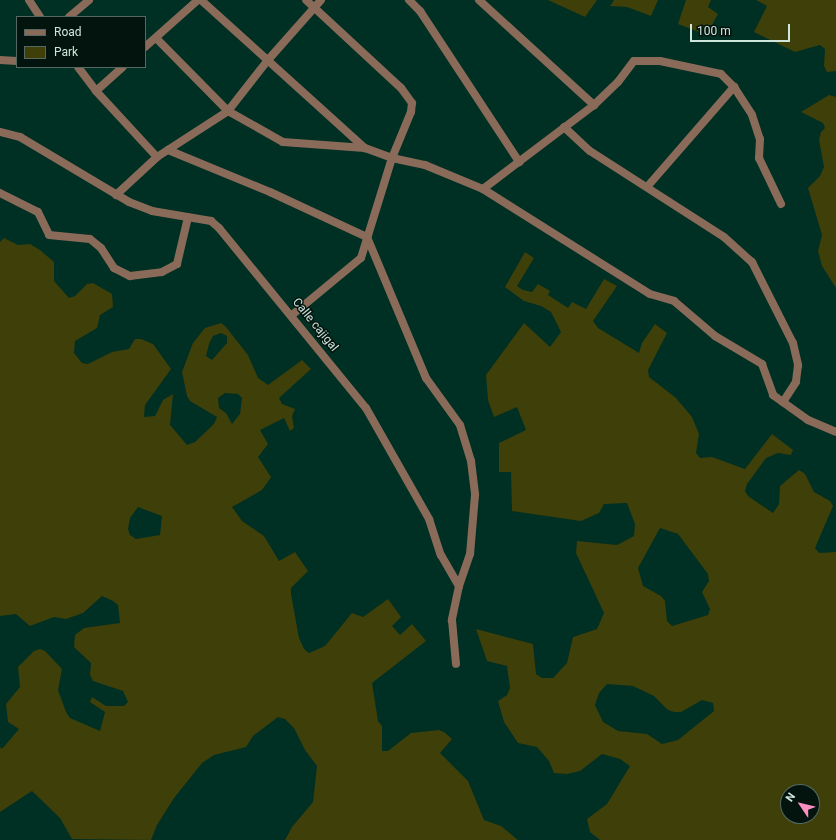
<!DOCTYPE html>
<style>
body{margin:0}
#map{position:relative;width:836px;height:840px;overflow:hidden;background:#002f23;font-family:Roboto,sans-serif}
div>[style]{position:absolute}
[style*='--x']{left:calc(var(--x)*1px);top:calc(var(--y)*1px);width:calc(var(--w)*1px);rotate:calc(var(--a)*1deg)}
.green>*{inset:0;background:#3e3f09}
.minor>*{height:8px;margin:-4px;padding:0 4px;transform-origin:4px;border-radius:4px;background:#8a6b59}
span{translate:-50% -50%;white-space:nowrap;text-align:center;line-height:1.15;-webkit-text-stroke:3px #03140e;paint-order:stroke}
.street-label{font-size:12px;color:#cfe6dd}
.legend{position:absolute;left:16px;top:16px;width:130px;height:52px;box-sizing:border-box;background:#03140e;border:1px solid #556861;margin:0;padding:5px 7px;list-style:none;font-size:12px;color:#cfe6dd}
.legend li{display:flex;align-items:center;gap:8px;height:20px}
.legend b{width:20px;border:1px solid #556861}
.north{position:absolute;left:780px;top:784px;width:40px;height:40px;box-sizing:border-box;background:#03140e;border:1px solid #556861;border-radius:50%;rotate:305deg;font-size:11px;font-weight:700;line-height:16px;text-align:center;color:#cfe6dd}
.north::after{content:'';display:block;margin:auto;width:14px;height:18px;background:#fc8fc2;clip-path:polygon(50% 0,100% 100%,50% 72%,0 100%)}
.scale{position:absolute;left:690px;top:24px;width:100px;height:18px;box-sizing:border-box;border:2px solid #cfe6dd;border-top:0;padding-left:5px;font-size:12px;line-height:14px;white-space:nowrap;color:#cfe6dd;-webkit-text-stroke:3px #03140e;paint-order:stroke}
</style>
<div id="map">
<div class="green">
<i style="clip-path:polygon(548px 0,597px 0,585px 17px)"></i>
<i style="clip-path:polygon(614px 0,658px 0,651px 16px,627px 7px,610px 6px)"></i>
<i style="clip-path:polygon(686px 0,711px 0,708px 7px,718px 14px,712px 25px,703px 25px,699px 32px,678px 24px)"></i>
<i style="clip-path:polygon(756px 0,836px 0,836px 71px,827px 72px,824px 66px,825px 49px,820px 45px,795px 52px,754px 32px,767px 6px)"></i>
<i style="clip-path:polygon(829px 95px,836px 97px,836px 288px,822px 266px,818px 251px,822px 235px,808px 188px,820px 176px,824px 167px,819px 140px,821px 132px,825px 128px,823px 123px,801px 112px)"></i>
<i style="clip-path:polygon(evenodd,4px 238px,18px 245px,30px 244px,40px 250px,54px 262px,54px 281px,69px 298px,75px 296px,87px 284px,93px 283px,112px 294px,113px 307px,100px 315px,97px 328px,75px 341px,74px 353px,82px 363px,88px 364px,112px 352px,129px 349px,135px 339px,141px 339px,153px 344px,171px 369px,145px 405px,144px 417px,155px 416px,163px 400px,173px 394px,170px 425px,187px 445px,195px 442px,214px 424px,217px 417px,190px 401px,187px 396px,182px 372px,193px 343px,205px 328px,221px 323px,226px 327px,248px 355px,258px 378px,268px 385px,302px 360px,311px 369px,279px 398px,282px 404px,295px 409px,292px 416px,294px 428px,290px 431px,284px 418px,260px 430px,268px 444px,258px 457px,271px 477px,262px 490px,232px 507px,242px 521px,264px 536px,279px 561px,295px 552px,308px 571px,291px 588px,291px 594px,299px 638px,304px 649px,309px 653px,325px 646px,352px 613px,363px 617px,388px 599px,401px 617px,392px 626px,400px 635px,412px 624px,426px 641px,372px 683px,378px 721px,382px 726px,382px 751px,388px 751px,411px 733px,439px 730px,444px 732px,452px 739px,440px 753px,468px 781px,484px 820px,501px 826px,518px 840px,285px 840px,292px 827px,313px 802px,317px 766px,305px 750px,294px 728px,285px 719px,278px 717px,253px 736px,246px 747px,214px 755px,202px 763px,174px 798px,157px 825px,151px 840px,72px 839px,60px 818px,32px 791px,0 812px,0 747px,2px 749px,19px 729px,8px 722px,6px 704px,20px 687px,18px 667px,34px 651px,40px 649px,45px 651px,62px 669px,58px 690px,66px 712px,70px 718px,100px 731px,105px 712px,90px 702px,92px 697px,106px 706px,124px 706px,128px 702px,123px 691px,93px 681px,90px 675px,91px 663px,74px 647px,75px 635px,84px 628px,120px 623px,118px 605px,113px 601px,102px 596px,83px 613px,66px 619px,54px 617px,30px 626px,16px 614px,0 616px,0 242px,4px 238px,221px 333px,227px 336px,227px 343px,212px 360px,206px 356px,209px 344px,213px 336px,221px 333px,4px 238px,225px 393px,238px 394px,242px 398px,240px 414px,232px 424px,226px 413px,219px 408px,218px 398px,225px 393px,4px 238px,138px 507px,162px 516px,160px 535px,136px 539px,130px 535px,128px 529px,130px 518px,138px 507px)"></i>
<i style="clip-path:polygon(evenodd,525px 252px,534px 258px,517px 286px,523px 290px,532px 292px,538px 284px,550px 291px,548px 295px,568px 308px,572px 302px,586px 309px,604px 279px,617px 286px,593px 321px,598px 328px,639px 353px,642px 343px,655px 324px,667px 333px,648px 370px,649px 377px,676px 398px,692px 417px,699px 434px,696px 453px,700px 458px,712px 457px,745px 469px,772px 434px,793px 450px,791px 455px,778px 453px,766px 458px,747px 484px,745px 491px,748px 496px,773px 513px,779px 504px,780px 486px,799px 470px,805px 474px,814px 492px,830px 501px,833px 506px,815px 548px,819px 553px,836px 552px,836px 840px,600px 840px,590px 832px,587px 819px,607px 804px,630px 766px,620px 759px,602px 754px,580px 771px,567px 774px,554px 773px,549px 761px,537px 747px,518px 743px,504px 722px,498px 701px,507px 695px,510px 688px,507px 666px,487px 661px,476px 629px,533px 644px,536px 674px,542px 678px,553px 678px,567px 663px,573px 637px,597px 629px,604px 613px,576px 553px,577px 541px,617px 545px,634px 536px,635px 524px,627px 503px,604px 504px,599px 513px,581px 521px,512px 511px,511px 472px,499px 472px,499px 443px,526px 430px,517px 407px,494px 417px,488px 400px,486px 375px,524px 323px,550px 347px,561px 332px,551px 312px,541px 306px,524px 301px,505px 287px,525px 252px,660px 528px,678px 534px,708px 574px,709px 581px,702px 592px,710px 609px,708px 615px,672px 626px,667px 621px,665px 601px,661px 596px,643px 586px,638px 568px,660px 528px,525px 252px,607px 684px,633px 686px,654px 696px,668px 710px,674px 712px,681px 712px,702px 700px,713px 703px,714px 711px,678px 740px,662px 744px,647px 734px,618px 731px,603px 722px,595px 705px,599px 693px,607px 684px,525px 252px,788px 792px,812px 792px,812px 816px,788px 816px,788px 792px)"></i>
</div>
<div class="minor">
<i style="--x:29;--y:0;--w:20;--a:57"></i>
<i style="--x:201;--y:0;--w:221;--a:42.1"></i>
<i style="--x:365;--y:148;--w:29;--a:20"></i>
<i style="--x:392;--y:158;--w:34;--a:12"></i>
<i style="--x:425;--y:165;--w:63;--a:22.5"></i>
<i style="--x:483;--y:189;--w:197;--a:32.2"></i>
<i style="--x:650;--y:294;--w:25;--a:16"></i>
<i style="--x:674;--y:301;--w:54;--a:40.5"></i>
<i style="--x:715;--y:336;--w:55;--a:30.8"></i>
<i style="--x:762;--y:364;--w:33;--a:70"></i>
<i style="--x:773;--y:395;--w:43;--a:35.5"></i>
<i style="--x:808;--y:420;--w:30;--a:23"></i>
<i style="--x:409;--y:0;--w:16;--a:45"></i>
<i style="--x:420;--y:11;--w:181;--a:56.7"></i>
<i style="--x:479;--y:0;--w:156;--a:42.4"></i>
<i style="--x:69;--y:17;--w:26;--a:-40"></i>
<i style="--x:156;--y:38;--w:103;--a:45.4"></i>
<i style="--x:228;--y:111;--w:63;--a:29.4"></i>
<i style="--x:283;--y:142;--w:82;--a:4.2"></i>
<i style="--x:145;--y:47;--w:71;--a:-41.6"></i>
<i style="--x:0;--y:60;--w:17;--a:3"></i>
<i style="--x:78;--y:67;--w:30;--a:53"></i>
<i style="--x:96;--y:91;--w:90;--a:47.3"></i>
<i style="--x:96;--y:91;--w:36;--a:-42"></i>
<i style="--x:564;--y:127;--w:35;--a:43"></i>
<i style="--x:590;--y:151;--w:159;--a:32.7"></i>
<i style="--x:724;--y:237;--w:38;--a:42"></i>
<i style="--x:752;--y:262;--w:91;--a:63.2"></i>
<i style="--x:793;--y:343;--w:23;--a:77"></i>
<i style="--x:798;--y:365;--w:17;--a:97"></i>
<i style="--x:796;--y:382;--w:24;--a:123"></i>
<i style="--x:0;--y:132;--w:21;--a:14"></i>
<i style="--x:20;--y:137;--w:127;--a:30.8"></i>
<i style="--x:129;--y:202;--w:25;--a:21"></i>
<i style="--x:152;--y:211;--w:60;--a:9.6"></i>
<i style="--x:211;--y:221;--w:11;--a:41"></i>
<i style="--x:219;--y:228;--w:232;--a:50.8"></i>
<i style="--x:366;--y:408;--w:128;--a:60.4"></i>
<i style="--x:429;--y:519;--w:38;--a:72"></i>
<i style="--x:441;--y:555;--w:36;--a:60"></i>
<i style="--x:459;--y:586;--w:35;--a:102"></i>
<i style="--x:452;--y:620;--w:44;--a:84.8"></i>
<i style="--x:168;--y:150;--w:110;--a:22.4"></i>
<i style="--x:270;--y:192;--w:107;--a:24.9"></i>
<i style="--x:367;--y:237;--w:153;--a:67.3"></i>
<i style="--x:426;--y:378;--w:58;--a:54.1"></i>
<i style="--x:460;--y:425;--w:38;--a:73"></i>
<i style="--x:471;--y:461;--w:34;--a:83"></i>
<i style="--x:475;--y:495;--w:59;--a:94.8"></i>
<i style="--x:470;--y:554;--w:34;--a:109"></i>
<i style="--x:647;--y:187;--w:133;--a:-49"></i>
<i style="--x:483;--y:189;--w:139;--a:-37.1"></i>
<i style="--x:594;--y:105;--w:33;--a:-44"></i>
<i style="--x:618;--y:82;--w:26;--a:-53"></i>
<i style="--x:634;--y:61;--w:26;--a:0"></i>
<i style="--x:660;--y:61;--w:62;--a:12"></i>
<i style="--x:721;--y:74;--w:18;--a:45"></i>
<i style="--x:734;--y:87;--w:33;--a:57"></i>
<i style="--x:752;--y:115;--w:25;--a:72"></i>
<i style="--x:760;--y:139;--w:19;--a:93"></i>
<i style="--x:759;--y:158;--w:51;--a:64.4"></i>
<i style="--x:0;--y:193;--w:42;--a:26.6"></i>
<i style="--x:38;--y:212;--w:25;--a:64"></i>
<i style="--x:49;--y:235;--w:41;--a:5.6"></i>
<i style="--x:90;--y:239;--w:14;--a:39"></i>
<i style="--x:101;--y:248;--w:24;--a:57"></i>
<i style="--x:114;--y:268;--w:18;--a:27"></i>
<i style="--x:130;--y:276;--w:32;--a:-7"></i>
<i style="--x:162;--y:272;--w:17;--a:-28"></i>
<i style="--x:177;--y:264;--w:48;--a:-76.8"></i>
<i style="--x:116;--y:195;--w:56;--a:-42.8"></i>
<i style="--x:157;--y:157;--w:85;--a:-32.9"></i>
<i style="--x:228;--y:111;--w:65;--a:-51.9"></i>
<i style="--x:268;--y:60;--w:80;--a:-48.5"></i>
<i style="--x:292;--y:315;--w:89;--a:-39.6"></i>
<i style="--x:361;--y:258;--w:105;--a:-72.8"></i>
<i style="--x:392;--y:158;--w:50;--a:-67.6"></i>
<i style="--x:411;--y:112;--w:9;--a:-84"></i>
<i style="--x:412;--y:103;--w:19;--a:-126"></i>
<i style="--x:401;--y:88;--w:129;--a:-137.2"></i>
</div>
<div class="street-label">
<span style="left:315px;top:325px;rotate:51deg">Calle cajigal</span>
</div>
<ul class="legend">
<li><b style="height:5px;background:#8a6b59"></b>Road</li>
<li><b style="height:11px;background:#3e3f09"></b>Park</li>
</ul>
<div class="north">N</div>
<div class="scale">100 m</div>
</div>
